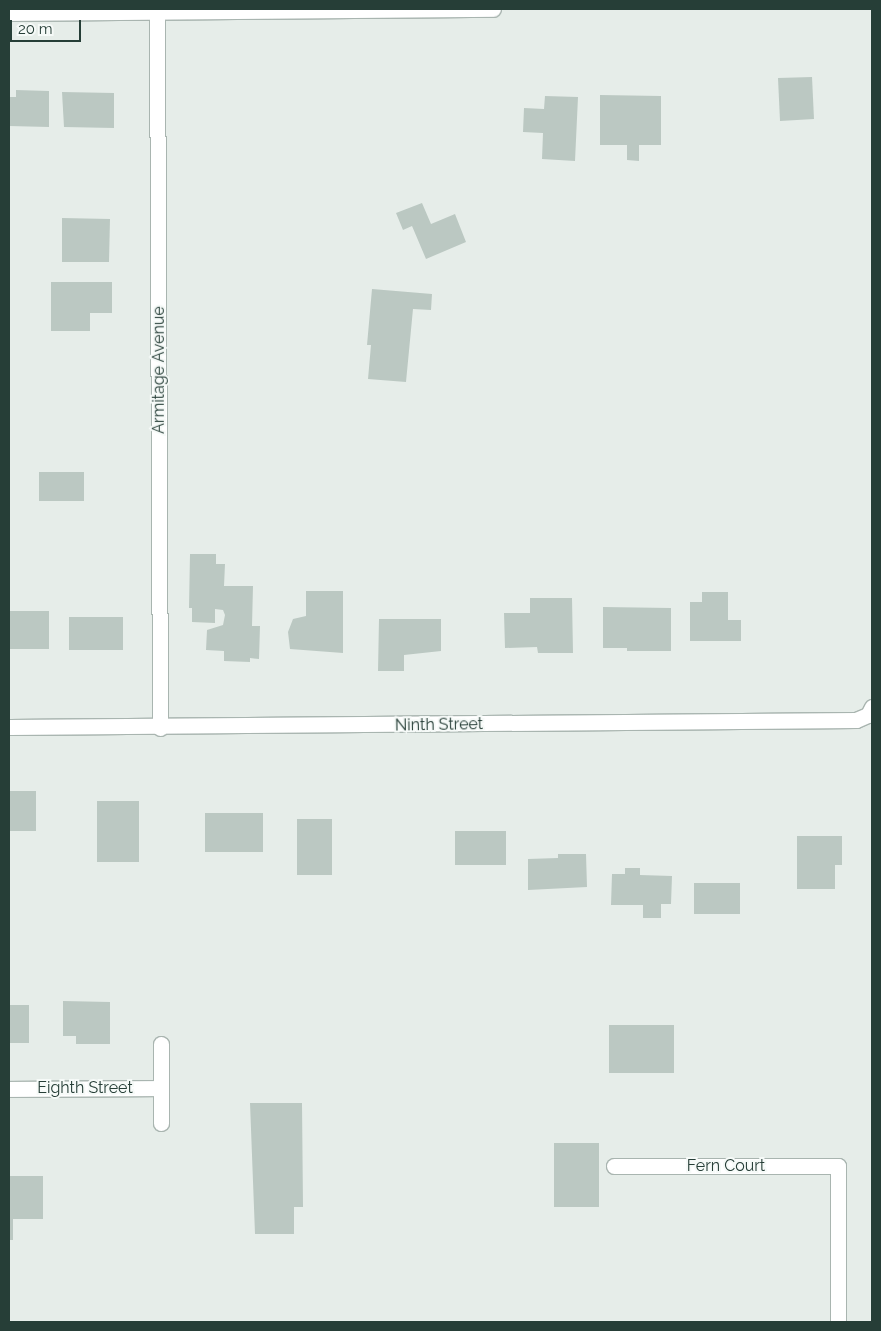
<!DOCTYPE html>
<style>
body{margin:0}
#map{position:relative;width:881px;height:1331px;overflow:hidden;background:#e6ede9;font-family:Raleway,sans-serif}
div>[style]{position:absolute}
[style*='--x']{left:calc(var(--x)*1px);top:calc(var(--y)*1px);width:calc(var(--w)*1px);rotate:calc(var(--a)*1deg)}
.building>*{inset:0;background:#bbc8c2}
.roads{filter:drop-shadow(1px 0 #a9b5b0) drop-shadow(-1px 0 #a9b5b0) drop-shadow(0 1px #a9b5b0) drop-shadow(0 -1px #a9b5b0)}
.street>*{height:15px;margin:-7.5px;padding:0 7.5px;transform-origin:7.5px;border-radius:7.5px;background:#fff}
span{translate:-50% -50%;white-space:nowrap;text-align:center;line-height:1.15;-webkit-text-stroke:4px #f6faf8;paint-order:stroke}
.street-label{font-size:16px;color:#263e37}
.frame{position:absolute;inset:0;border:10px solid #263e37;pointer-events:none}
.scale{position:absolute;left:10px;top:20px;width:71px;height:22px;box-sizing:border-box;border:2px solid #263e37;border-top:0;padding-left:6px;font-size:15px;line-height:18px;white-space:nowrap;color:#263e37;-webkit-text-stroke:4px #f6faf8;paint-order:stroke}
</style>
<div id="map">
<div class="building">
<i style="clip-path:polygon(812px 77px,814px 119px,780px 121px,778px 78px)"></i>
<i style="clip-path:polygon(16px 90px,49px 91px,49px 127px,9px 126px,9px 97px,16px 97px)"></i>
<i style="clip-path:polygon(62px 92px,114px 93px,114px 128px,64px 127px)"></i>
<i style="clip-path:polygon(600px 95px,661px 96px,661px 145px,639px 145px,639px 161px,627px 160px,627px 145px,600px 145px)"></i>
<i style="clip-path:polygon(545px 96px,578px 97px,575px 161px,542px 159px,543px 133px,523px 132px,524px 108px,544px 109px)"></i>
<i style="clip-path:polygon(422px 203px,431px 224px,455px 214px,466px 242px,426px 259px,412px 226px,403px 230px,396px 213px)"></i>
<i style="clip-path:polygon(62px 218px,110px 219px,109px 262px,62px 262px)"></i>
<i style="clip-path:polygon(51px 282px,112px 282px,112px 313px,90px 313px,90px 331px,51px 331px)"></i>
<i style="clip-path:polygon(372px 289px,432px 294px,431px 310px,413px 309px,406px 382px,368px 379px,371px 345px,367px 345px)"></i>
<i style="clip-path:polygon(39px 472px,84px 472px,84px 501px,39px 501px)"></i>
<i style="clip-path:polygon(190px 554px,216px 554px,216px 564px,225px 564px,224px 586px,253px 586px,252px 626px,260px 626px,259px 659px,250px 658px,250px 662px,224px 661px,224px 651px,206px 650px,207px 630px,223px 625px,225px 615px,223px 610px,215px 609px,215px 623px,192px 622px,192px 608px,189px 608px)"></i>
<i style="clip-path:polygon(306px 591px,343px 591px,343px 653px,290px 649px,288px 632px,293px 619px,306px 616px)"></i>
<i style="clip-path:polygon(702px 592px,728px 592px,728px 620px,741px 620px,741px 641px,690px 641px,690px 602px,702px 602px)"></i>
<i style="clip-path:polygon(530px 598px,572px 598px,573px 653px,538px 653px,537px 647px,505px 648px,504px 613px,530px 613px)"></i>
<i style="clip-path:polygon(603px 607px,671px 608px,671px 651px,627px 651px,627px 648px,603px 648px)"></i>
<i style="clip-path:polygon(9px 611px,49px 611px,49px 649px,9px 649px)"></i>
<i style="clip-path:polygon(69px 617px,123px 617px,123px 650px,69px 650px)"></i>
<i style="clip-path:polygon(379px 619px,441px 619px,441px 651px,404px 655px,404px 671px,378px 671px)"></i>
<i style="clip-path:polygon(9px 791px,36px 791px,36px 831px,9px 831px)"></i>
<i style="clip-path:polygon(97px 801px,139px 801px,139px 862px,97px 862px)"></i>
<i style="clip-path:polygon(205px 813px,263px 813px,263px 852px,205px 852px)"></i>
<i style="clip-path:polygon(297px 819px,332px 819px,332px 875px,297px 875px)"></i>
<i style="clip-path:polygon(455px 831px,506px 831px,506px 865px,455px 865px)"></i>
<i style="clip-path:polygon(797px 836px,842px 836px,842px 865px,835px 865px,835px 889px,797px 889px)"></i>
<i style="clip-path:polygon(558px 854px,586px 854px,587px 887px,528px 890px,528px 859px,558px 858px)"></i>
<i style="clip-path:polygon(625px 868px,640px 868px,640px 875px,672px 876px,671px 904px,661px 904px,661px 918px,643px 918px,643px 905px,611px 905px,612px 874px,625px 874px)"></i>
<i style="clip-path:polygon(694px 883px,740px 883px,740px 914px,694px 914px)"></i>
<i style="clip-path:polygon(63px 1001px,110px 1002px,110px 1044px,76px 1044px,76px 1036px,63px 1036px)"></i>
<i style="clip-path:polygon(9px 1005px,29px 1005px,29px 1043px,9px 1043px)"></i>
<i style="clip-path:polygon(609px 1025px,674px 1025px,674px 1073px,609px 1073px)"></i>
<i style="clip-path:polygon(250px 1103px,302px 1103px,303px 1207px,294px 1207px,294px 1234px,255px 1234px)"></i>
<i style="clip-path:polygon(554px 1143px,599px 1143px,599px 1207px,554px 1207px)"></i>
<i style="clip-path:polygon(9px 1176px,43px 1176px,43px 1219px,13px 1219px,13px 1240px,9px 1240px)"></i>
</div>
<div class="roads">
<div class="street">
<i style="--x:9;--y:13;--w:484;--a:-0.5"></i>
<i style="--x:157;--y:13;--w:715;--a:89.76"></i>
<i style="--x:9;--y:727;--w:847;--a:-0.47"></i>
<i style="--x:856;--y:720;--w:13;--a:-23"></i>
<i style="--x:868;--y:715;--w:9;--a:-63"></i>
<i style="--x:9;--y:1089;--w:152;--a:-0.4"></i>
<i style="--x:161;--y:1123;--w:79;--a:-90"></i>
<i style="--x:614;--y:1166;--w:224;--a:0"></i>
<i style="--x:838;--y:1166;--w:156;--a:90"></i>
</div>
</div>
<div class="street-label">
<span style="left:159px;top:370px;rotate:-90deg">Armitage Avenue</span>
<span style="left:439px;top:725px;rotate:-1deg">Ninth Street</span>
<span style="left:85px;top:1088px">Eighth Street</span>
<span style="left:726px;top:1166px">Fern Court</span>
</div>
<div class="frame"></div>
<div class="scale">20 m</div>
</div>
